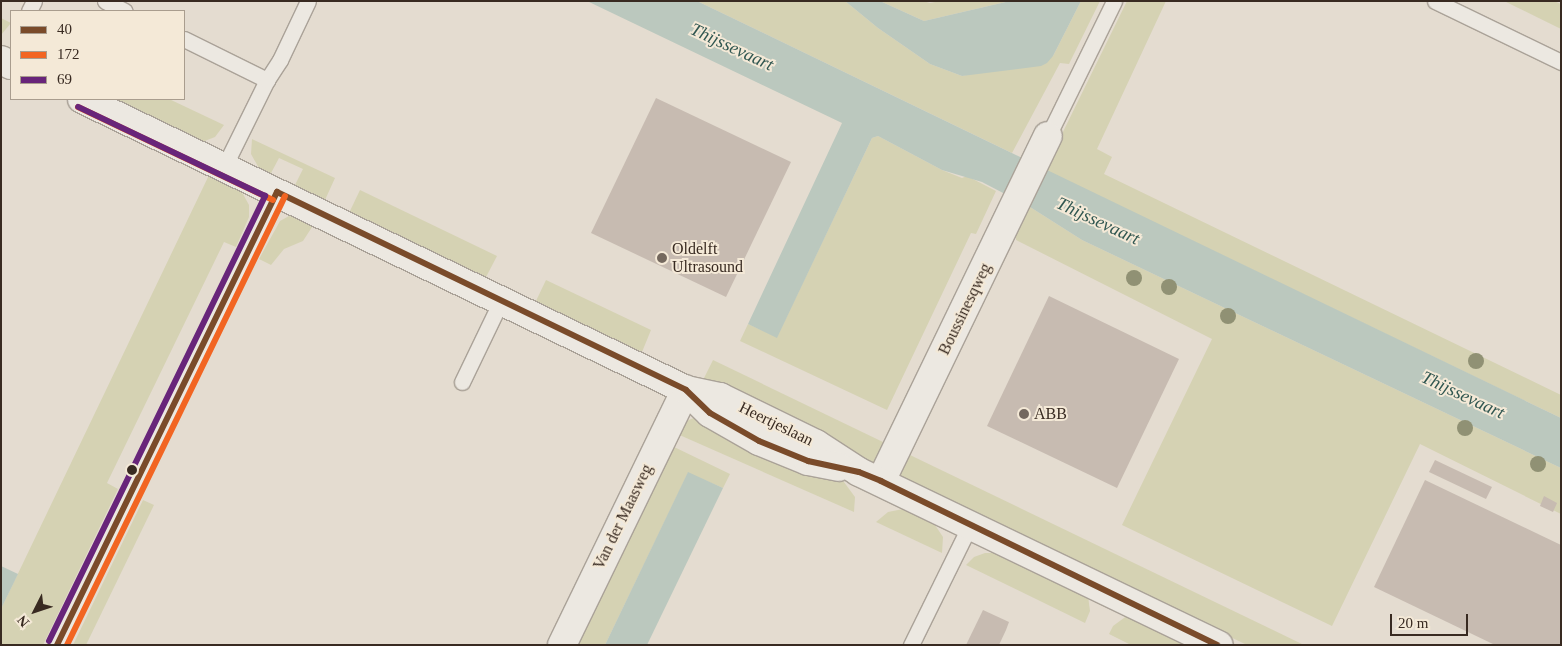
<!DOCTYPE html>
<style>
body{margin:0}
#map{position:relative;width:1562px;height:646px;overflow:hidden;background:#e4dcd0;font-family:"Times New Roman",serif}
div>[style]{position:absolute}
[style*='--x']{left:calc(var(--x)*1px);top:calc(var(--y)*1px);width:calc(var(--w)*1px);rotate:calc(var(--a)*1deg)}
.green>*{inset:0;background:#d5d2b3}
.water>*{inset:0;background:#bbc8be}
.building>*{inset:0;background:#c7bbb1}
.roads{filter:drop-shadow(1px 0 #aaa298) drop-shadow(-1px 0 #aaa298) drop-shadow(0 1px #aaa298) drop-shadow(0 -1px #aaa298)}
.lane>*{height:15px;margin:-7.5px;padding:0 7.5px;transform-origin:7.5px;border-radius:7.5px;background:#ece8e1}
.street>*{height:28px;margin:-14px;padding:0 14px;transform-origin:14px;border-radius:14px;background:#ece8e1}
.secondary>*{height:28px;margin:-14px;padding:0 14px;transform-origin:14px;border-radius:14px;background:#ece8e1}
.bus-1>*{height:6px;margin:-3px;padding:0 3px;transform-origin:3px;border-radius:3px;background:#7a4b2a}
.bus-2>*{height:6px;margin:-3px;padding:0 3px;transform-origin:3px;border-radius:3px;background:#f26522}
.bus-3>*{height:6px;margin:-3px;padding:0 3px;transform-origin:3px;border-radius:3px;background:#68257a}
.trees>*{width:16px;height:16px;margin:-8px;border-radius:50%;background:#909174}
.dots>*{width:14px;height:14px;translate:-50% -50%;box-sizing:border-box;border:2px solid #f4e9d7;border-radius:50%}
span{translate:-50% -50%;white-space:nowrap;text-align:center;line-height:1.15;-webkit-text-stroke:4px #f4e9d7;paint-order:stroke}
.poi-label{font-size:16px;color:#382a21}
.left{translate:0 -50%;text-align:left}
.street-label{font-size:16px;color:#382a21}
.water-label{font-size:18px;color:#315751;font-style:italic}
.frame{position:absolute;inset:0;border:2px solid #382a21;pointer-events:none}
.legend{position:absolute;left:10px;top:10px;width:175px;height:90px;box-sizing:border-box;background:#f4e9d7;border:1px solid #a99d8e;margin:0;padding:6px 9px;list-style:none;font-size:15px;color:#382a21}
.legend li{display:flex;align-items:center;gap:10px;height:25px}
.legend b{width:25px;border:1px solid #a99d8e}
.north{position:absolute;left:10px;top:586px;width:50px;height:50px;-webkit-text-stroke:4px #f4e9d7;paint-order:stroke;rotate:229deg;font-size:14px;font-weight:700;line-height:20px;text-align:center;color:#382a21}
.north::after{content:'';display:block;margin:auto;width:18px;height:22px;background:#382a21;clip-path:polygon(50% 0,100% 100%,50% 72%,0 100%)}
.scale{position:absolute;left:1390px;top:614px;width:78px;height:22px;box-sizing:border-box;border:2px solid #382a21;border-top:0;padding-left:6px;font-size:15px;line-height:18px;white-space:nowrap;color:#382a21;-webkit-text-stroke:4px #f4e9d7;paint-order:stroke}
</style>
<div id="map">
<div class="green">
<i style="clip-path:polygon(697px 1px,845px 1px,878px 28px,930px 64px,962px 76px,1053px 56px,1081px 1px,1100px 1px,1069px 64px,1060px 63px,1012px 153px)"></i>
<i style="clip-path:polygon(880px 1px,923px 1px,930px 3px,940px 1px,1010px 1px,924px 21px)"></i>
<i style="clip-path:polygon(1127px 1px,1166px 1px,1097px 149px,1112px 157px,1104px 174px,1561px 395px,1561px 418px,1047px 171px,1060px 138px)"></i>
<i style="clip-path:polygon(1504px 1px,1554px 1px,1561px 4px,1561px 29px)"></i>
<i style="clip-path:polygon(1px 18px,11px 23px,1px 35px)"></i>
<i style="clip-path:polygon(111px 99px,169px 99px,224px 125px,215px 137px,202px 142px)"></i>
<i style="clip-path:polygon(878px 136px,942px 170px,962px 178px,967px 176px,996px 191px,976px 234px,971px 233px,887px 410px,740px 341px,748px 324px,777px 337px,872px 138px)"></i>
<i style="clip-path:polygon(252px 139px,335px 178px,325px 200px,295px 185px,303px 169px,279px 158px,270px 175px,260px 170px,251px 154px)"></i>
<i style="clip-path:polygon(210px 173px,232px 185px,243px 194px,249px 205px,249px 217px,236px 247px,224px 242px,107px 483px,118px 489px,43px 645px,1px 645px,1px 609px)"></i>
<i style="clip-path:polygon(360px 190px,497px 256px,485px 279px,349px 213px)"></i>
<i style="clip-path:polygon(1030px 207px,1082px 240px,1561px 468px,1561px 514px,1420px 444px,1332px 626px,1122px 525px,1212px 339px,1016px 240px,1016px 233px)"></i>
<i style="clip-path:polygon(289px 216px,295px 216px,314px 224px,303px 241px,284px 249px,271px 265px,259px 259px,280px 221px)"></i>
<i style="clip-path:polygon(546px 280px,651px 330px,642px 352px,535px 303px)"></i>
<i style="clip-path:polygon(713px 360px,1304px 645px,1247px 645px,702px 382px)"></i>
<i style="clip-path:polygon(696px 417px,841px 478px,855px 497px,854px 512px,675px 433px,684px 422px)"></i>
<i style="clip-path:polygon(670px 445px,730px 474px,723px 488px,688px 473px,605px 645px,574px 645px)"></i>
<i style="clip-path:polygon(143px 500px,154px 505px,86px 645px,73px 645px)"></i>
<i style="clip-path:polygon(903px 509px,933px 522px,943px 537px,942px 553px,876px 522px,888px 512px)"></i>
<i style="clip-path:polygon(985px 553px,995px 553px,1088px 596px,1090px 611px,1085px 623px,966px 565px,974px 557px)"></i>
<i style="clip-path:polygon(1128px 615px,1190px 645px,1131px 645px,1109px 634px,1113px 626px)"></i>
</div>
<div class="water">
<i style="clip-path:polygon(587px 1px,697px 1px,1561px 418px,1561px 468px,1082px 240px,1030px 207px,982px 182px,942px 170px,878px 136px,872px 138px,777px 338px,748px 324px,842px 123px)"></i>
<i style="clip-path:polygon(845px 1px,880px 1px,924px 21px,1010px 1px,1081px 1px,1053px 56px,1047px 63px,1041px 66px,962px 76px,930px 64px,878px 28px)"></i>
<i style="clip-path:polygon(688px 472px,723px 488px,647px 645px,605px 645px)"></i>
<i style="clip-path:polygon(1px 566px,18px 574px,1px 609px)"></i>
</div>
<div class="building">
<i style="clip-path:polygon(656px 98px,791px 162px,726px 297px,591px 233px)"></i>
<i style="clip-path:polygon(1049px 296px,1179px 359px,1117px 488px,987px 426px)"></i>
<i style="clip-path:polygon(1435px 460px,1492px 487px,1486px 499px,1429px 472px)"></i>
<i style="clip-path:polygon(1425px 480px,1561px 545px,1561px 645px,1495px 645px,1374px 587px)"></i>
<i style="clip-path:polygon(1544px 496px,1557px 503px,1553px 512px,1540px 506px)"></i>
<i style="clip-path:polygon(983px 610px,1009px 622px,1006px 630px,999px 645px,966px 645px)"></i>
</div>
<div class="roads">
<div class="lane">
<i style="--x:105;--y:1;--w:22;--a:27"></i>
<i style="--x:1435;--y:1;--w:140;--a:25.8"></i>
<i style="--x:29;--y:11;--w:11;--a:-63"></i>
<i style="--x:184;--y:39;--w:93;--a:26.3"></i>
<i style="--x:1048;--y:136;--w:150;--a:-63.9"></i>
<i style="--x:224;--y:167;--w:97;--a:-63.7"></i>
<i style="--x:267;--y:80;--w:24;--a:-57"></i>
<i style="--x:280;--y:60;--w:65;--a:-64.6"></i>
<i style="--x:462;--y:382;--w:92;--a:-64.3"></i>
<i style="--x:57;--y:645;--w:504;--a:-64.1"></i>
<i style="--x:911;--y:645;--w:134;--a:-63.8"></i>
</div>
<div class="street">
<i style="--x:881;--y:481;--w:383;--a:-64.2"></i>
<i style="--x:562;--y:645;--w:284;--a:-64.1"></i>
</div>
<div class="secondary">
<i style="--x:1;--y:60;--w:11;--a:27"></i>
<i style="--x:82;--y:99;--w:670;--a:25.72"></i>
<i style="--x:686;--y:390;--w:35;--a:12"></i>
<i style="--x:720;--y:397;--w:107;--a:26.1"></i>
<i style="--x:816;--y:444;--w:51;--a:33.1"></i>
<i style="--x:859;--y:472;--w:399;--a:25.7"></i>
<i style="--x:686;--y:390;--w:33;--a:44"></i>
<i style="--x:710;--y:413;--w:56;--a:29.7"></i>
<i style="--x:759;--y:441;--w:53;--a:22.2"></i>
<i style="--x:808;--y:461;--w:31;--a:11"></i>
</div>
</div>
<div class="bus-1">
<i style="--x:277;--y:192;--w:454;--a:25.8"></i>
<i style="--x:686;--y:390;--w:33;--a:44"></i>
<i style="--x:710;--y:413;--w:56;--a:29.7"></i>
<i style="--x:759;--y:441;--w:53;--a:22.2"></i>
<i style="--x:808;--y:461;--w:52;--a:12.2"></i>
<i style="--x:859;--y:472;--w:24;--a:22"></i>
<i style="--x:881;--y:481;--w:374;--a:26"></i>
<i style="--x:57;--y:645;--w:504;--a:-64.1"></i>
</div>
<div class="bus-2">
<i style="--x:78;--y:107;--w:216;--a:25.5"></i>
<i style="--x:67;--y:645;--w:499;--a:-64.1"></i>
</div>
<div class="bus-3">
<i style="--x:49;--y:641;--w:495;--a:-64.1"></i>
<i style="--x:265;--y:196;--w:207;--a:-154.5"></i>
</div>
<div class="trees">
<i style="left:1134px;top:278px"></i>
<i style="left:1169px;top:287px"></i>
<i style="left:1228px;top:316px"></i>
<i style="left:1476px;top:361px"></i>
<i style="left:1465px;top:428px"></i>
<i style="left:1538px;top:464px"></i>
</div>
<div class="dots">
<i style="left:662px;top:258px;background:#74685e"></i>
<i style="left:1024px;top:414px;background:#74685e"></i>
<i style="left:132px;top:470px;background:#382a21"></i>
</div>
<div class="poi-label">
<span class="left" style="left:672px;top:258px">Oldelft<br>Ultrasound</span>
<span class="left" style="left:1034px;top:414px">ABB</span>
</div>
<div class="street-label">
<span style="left:965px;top:309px;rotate:-64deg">Boussinesqweg</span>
<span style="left:776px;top:424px;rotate:26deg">Heertjeslaan</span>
<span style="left:623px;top:517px;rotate:-64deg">Van der Maasweg</span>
</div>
<div class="water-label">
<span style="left:732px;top:47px;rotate:25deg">Thijssevaart</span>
<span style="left:1098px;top:221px;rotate:25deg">Thijssevaart</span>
<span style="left:1463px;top:395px;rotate:25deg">Thijssevaart</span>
</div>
<div class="frame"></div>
<ul class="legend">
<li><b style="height:6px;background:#7a4b2a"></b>40</li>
<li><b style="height:6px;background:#f26522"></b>172</li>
<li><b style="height:6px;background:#68257a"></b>69</li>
</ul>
<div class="north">N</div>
<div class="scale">20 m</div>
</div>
